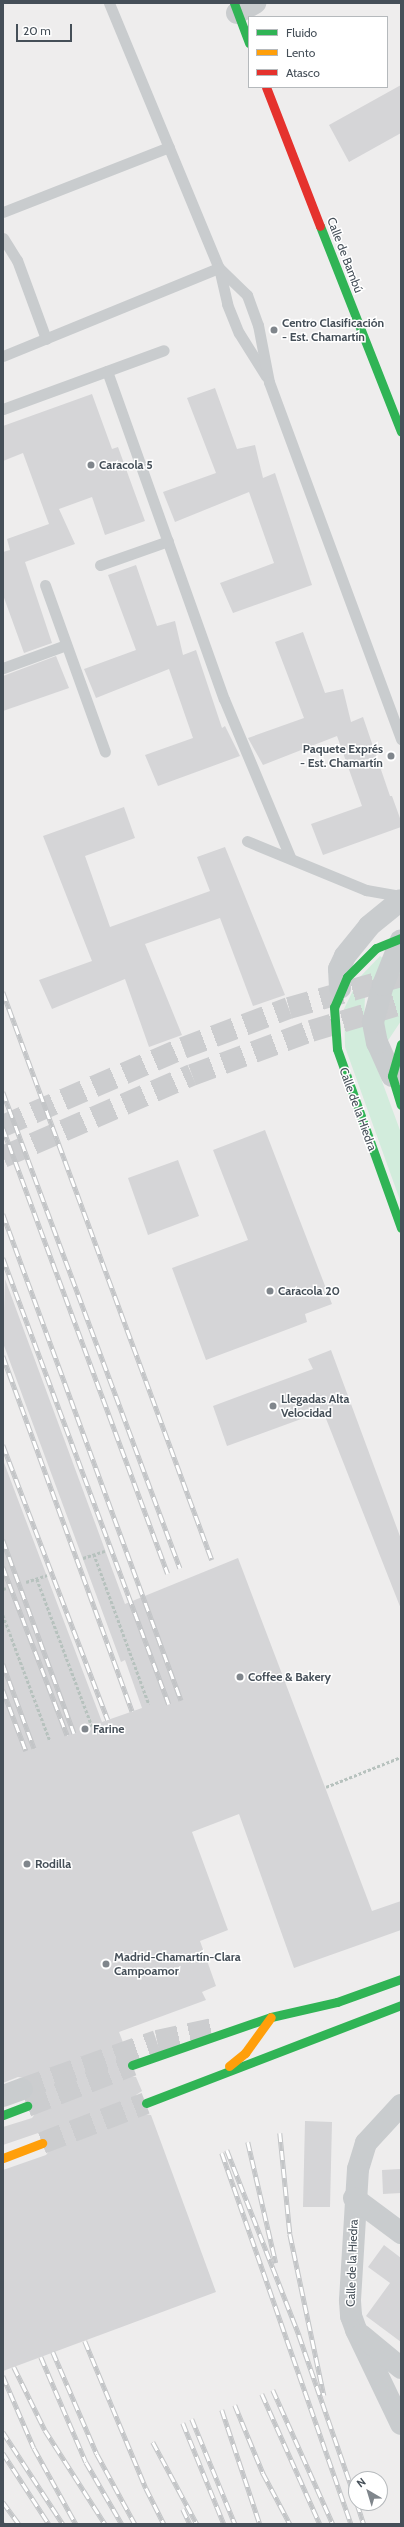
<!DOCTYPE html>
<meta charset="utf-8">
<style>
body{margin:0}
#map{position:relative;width:404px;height:2527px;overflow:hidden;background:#eeeded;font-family:Cabin,sans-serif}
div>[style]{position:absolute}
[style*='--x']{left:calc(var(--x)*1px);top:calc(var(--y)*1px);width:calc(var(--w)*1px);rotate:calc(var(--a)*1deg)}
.green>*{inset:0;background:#d2ecdc}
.building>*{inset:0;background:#d5d5d7}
.street-tunnel>*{height:22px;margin-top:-11px;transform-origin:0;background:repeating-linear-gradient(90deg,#cccdcf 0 22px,transparent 0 33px)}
.secondary-tunnel>*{height:22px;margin-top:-11px;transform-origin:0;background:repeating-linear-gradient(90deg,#cccdcf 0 22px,transparent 0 33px)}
.primary-tunnel>*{height:22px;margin-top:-11px;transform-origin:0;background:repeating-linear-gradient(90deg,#cccdcf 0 22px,transparent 0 33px)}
.path>*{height:2.5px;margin-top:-1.25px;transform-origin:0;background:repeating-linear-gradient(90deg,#b7c2be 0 3px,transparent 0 5px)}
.lane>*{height:11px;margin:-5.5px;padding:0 5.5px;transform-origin:5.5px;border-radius:5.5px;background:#c9ccce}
.street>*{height:22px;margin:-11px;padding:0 11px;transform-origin:11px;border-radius:11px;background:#c9ccce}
.fast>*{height:9px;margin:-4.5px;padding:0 4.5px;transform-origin:4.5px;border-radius:4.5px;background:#30b455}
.slow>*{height:9px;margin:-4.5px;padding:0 4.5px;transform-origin:4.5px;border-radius:4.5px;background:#ff9f0a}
.jam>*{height:9px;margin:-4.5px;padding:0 4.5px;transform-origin:4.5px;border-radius:4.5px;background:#e5322d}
.rail>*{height:4.5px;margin-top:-2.25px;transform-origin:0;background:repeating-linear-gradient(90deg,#fff 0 9px,#c3c5c7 0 18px);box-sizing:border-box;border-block:1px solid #c3c5c7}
.dots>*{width:11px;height:11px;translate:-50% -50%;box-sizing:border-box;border:2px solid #fff;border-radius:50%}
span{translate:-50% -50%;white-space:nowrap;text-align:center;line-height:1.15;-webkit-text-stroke:3px #fff;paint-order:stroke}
.street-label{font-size:12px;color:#454f58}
.poi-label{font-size:12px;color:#454f58;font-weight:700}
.left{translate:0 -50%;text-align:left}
.right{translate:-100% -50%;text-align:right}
.frame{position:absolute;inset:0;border:4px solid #454f58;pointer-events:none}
.legend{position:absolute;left:248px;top:16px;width:140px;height:72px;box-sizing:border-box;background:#fff;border:1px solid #b5b9bc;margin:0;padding:5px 7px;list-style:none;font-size:12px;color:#454f58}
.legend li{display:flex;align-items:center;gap:8px;height:20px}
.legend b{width:20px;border:1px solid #b5b9bc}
.north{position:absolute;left:348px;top:2471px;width:40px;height:40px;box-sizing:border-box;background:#fff;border:1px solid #b5b9bc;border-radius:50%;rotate:322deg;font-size:11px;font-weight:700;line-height:16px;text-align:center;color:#454f58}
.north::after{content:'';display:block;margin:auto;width:14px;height:18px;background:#80868c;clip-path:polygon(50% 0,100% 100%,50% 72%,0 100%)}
.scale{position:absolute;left:16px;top:24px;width:56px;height:18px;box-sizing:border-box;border:2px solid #454f58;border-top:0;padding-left:5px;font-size:12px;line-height:14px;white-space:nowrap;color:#454f58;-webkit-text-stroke:3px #fff;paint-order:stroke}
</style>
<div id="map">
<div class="green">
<i style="clip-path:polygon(380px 956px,385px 960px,365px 996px,364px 1022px,365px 1035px,401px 1133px,401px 1203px,345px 1047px,344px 1009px,359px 978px)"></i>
<i style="clip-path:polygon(401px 961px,401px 1021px,387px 1042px,381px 1019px)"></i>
</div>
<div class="building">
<i style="clip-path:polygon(401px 85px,401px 133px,349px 162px,329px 125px)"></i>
<i style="clip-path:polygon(215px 388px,237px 449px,255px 445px,263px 478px,275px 473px,312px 585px,233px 613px,220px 583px,274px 563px,249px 492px,175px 522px,163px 492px,216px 473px,187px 398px)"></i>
<i style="clip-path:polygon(92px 394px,112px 449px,118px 447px,145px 521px,105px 535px,92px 497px,59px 509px,75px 544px,25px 562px,52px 643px,24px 653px,3px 595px,3px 552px,10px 550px,7px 539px,49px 524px,23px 453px,3px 461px,3px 426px)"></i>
<i style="clip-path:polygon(136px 565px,157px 626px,175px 621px,183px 655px,196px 650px,222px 728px,225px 726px,240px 756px,158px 786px,145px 755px,193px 738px,169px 669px,96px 698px,84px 669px,136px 650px,108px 575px)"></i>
<i style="clip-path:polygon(303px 632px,325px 693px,343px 689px,351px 722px,363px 717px,390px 796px,392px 796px,401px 821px,401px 827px,323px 855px,311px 824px,362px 806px,337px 736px,263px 765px,248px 738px,304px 718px,275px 642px)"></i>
<i style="clip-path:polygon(56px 656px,69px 688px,3px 711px,3px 676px)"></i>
<i style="clip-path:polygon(124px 807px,135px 838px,85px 856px,110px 927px,210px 891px,197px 857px,225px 847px,285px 995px,253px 1006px,220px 918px,145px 944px,182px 1035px,149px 1047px,125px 979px,52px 1009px,39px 980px,92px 961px,43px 836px)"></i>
<i style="clip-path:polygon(265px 1130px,332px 1304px,305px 1314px,307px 1322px,206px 1360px,172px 1268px,248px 1240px,213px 1150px)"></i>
<i style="clip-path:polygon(178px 1160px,199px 1216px,148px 1235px,128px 1178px)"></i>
<i style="clip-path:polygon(5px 1279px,125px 1604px,238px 1558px,372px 1911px,401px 1901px,401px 1930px,294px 1968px,239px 1814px,192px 1832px,228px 1930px,200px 1941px,216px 1986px,202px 1992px,206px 2000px,119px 2032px,127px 2053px,120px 2063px,124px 2075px,136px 2077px,142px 2091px,136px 2095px,134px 2107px,138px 2113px,151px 2115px,216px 2292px,3px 2371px,3px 2170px,46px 2155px,54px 2145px,50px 2134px,44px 2131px,3px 2145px,3px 2127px,32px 2118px,39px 2108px,39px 2101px,32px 2095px,34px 2085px,30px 2079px,18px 2077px,3px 2083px,3px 1460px,102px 1722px,142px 1708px,125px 1660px,121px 1662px,3px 1343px)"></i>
<i style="clip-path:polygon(331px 1350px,401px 1539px,401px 1609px,323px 1411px,227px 1446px,213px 1406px,313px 1369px,308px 1359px)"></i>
<i style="clip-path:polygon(305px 2121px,332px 2122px,330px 2207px,303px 2207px)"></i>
<i style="clip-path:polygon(401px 2169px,401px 2193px,383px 2194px,382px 2170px)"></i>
<i style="clip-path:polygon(384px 2245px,401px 2258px,401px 2342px,366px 2316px,390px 2283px,368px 2267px)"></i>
</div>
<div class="street-tunnel">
<i style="--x:22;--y:2089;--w:143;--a:-19.6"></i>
<i style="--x:157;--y:2041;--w:57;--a:-12.1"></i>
</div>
<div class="secondary-tunnel">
<i style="--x:27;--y:2106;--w:113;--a:-21.3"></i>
<i style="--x:42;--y:2143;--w:111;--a:-21"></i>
</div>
<div class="primary-tunnel">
<i style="--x:3;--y:1126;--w:196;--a:-23.4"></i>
<i style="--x:183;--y:1048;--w:113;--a:-20.7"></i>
<i style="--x:289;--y:1008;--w:116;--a:-15.9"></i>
<i style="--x:3;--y:1157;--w:206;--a:-23.5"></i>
<i style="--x:192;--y:1075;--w:127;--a:-20.3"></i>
<i style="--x:311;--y:1031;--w:94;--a:-16.7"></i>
</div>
<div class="path">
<i style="--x:94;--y:1554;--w:160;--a:69.9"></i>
<i style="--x:83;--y:1558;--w:23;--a:-18"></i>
<i style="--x:37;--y:1579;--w:157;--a:69.5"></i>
<i style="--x:26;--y:1582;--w:22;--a:-18"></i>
<i style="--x:3;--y:1589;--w:3;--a:-18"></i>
<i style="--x:3;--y:1615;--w:134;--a:69.5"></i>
<i style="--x:326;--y:1787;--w:81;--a:-21.8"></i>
<i style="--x:3;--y:1909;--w:1;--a:0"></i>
</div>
<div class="lane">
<i style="--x:109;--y:3;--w:287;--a:67.5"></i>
<i style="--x:219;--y:268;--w:37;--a:77"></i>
<i style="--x:227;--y:304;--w:31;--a:68"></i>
<i style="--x:239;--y:333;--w:51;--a:57.9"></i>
<i style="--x:3;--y:212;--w:178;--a:-21.4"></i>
<i style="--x:3;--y:238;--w:26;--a:58"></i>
<i style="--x:17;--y:260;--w:84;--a:69.8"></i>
<i style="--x:219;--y:268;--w:39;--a:44"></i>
<i style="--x:247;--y:295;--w:32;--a:70"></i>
<i style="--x:258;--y:325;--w:58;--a:79.1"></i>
<i style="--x:269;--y:382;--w:381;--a:69.7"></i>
<i style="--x:3;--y:356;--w:233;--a:-22.2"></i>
<i style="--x:107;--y:371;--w:348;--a:70.4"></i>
<i style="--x:224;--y:699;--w:171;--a:67.3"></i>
<i style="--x:3;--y:409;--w:171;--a:-20.1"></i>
<i style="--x:100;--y:565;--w:72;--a:-19.4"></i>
<i style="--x:45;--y:585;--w:177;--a:70.2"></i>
<i style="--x:3;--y:668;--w:67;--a:-20.1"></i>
<i style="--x:247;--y:841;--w:129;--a:22.4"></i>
<i style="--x:366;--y:890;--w:36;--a:10"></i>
</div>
<div class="street">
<i style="--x:237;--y:13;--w:21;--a:-29"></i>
<i style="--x:340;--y:988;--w:19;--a:-93"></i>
<i style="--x:339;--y:969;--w:14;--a:-65"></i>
<i style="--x:345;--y:956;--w:38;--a:-51"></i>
<i style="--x:369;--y:926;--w:41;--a:-39.1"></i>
<i style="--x:392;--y:1076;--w:36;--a:-114"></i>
<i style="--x:377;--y:1043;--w:21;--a:-101"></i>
<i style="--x:373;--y:1022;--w:38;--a:-75"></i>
<i style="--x:383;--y:985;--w:48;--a:-68.2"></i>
<i style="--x:3;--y:2096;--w:20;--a:-20"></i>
<i style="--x:401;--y:2105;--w:52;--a:132.6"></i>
<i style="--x:366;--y:2143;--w:27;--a:107"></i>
<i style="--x:358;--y:2169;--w:132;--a:93.5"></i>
<i style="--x:350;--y:2301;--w:15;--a:86"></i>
<i style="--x:351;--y:2316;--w:15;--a:70"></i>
<i style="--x:356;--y:2330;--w:104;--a:64.4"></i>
<i style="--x:354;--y:2198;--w:59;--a:36.7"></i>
<i style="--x:361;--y:2335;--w:52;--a:39.5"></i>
</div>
<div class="fast">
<i style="--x:234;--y:3;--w:43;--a:69.4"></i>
<i style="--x:320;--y:226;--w:221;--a:68.5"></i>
<i style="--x:401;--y:938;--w:27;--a:158"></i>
<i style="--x:376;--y:948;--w:41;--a:135"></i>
<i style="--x:347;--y:977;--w:33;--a:113"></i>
<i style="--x:334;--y:1007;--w:42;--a:85.9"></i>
<i style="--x:337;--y:1049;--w:190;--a:70.3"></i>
<i style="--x:401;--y:1044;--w:33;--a:106"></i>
<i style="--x:392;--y:1076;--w:30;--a:73"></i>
<i style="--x:132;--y:2065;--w:147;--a:-19.1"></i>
<i style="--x:271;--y:2017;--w:68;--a:-12.8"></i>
<i style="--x:337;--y:2002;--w:68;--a:-19.8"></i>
<i style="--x:146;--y:2103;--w:273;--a:-21"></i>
<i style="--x:3;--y:2115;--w:26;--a:-21"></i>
</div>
<div class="slow">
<i style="--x:229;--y:2066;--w:21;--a:-39"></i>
<i style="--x:245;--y:2053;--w:44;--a:-54.2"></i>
<i style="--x:3;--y:2158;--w:42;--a:-21"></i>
</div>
<div class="jam">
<i style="--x:266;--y:87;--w:149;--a:68.8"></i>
</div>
<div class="rail">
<i style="--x:3;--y:992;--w:605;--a:69.8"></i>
<i style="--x:3;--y:1092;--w:508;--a:69.6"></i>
<i style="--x:3;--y:1128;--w:475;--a:69.7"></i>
<i style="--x:3;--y:1214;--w:518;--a:69.88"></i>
<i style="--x:3;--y:1258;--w:476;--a:69.6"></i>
<i style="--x:3;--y:1356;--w:378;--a:70"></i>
<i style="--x:3;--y:1445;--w:294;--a:69.1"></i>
<i style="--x:3;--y:1540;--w:206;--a:69.8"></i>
<i style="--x:3;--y:1567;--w:180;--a:69.1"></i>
<i style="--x:3;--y:1664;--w:90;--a:69.7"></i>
<i style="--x:3;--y:1690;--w:65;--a:69.3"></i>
<i style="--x:280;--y:2133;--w:101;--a:84.3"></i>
<i style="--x:290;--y:2234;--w:165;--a:78.1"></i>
<i style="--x:248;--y:2142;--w:124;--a:77"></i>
<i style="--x:227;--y:2150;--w:199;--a:68.7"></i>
<i style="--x:299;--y:2335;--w:175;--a:70.9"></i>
<i style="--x:222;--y:2153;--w:393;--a:70.8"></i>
<i style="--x:85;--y:2341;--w:159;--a:67.5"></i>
<i style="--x:146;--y:2488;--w:40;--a:63.4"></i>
<i style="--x:53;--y:2352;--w:111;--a:66.7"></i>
<i style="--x:97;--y:2454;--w:80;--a:61.5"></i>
<i style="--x:41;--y:2357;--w:114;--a:66.8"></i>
<i style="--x:86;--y:2462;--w:72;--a:59.9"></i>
<i style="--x:14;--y:2367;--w:70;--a:63.8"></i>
<i style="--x:45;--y:2430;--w:112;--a:57.4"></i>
<i style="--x:3;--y:2376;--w:78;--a:66.7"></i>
<i style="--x:34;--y:2448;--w:87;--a:61.1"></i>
<i style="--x:273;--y:2390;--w:147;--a:65.9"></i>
<i style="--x:262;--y:2394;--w:142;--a:66"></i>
<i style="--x:235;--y:2405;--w:74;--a:67.6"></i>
<i style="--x:263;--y:2473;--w:58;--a:62.1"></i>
<i style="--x:222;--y:2410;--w:120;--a:71.6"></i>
<i style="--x:192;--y:2419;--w:113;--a:67.7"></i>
<i style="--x:183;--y:2423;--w:109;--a:67.9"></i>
<i style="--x:3;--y:2432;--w:110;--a:56.9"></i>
<i style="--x:153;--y:2442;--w:93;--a:61.8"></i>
<i style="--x:3;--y:2453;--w:85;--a:57.1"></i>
<i style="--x:3;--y:2502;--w:27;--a:54"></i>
<i style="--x:357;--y:2503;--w:22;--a:72"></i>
<i style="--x:183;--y:2509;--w:17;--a:65"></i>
<i style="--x:3;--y:2523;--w:1;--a:45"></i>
</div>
<div class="dots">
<i style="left:274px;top:330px;background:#80868c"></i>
<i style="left:91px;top:465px;background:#80868c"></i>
<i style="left:391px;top:756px;background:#80868c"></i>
<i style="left:270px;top:1291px;background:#80868c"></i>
<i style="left:273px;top:1406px;background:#80868c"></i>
<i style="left:240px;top:1677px;background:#80868c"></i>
<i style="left:85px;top:1729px;background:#80868c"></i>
<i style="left:27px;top:1864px;background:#80868c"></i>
<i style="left:106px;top:1964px;background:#80868c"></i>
</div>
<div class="street-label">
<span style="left:345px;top:255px;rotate:69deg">Calle de Bambú</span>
<span style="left:358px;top:1109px;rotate:70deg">Calle de la Hiedra</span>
<span style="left:352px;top:2263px;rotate:-88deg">Calle de la Hiedra</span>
</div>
<div class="poi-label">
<span class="left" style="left:282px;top:330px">Centro Clasificación<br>- Est. Chamartín</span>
<span class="left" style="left:99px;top:465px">Caracola 5</span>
<span class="right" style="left:383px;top:756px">Paquete Exprés<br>- Est. Chamartín</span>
<span class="left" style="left:278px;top:1291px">Caracola 20</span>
<span class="left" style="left:281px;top:1406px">Llegadas Alta<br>Velocidad</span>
<span class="left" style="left:248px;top:1677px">Coffee &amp; Bakery</span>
<span class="left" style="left:93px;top:1729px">Farine</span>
<span class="left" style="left:35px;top:1864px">Rodilla</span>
<span class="left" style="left:114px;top:1964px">Madrid-Chamartín-Clara<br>Campoamor</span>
</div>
<div class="frame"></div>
<ul class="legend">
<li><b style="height:5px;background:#30b455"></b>Fluido</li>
<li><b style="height:5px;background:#ff9f0a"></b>Lento</li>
<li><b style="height:5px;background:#e5322d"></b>Atasco</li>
</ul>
<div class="north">N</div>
<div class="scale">20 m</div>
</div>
